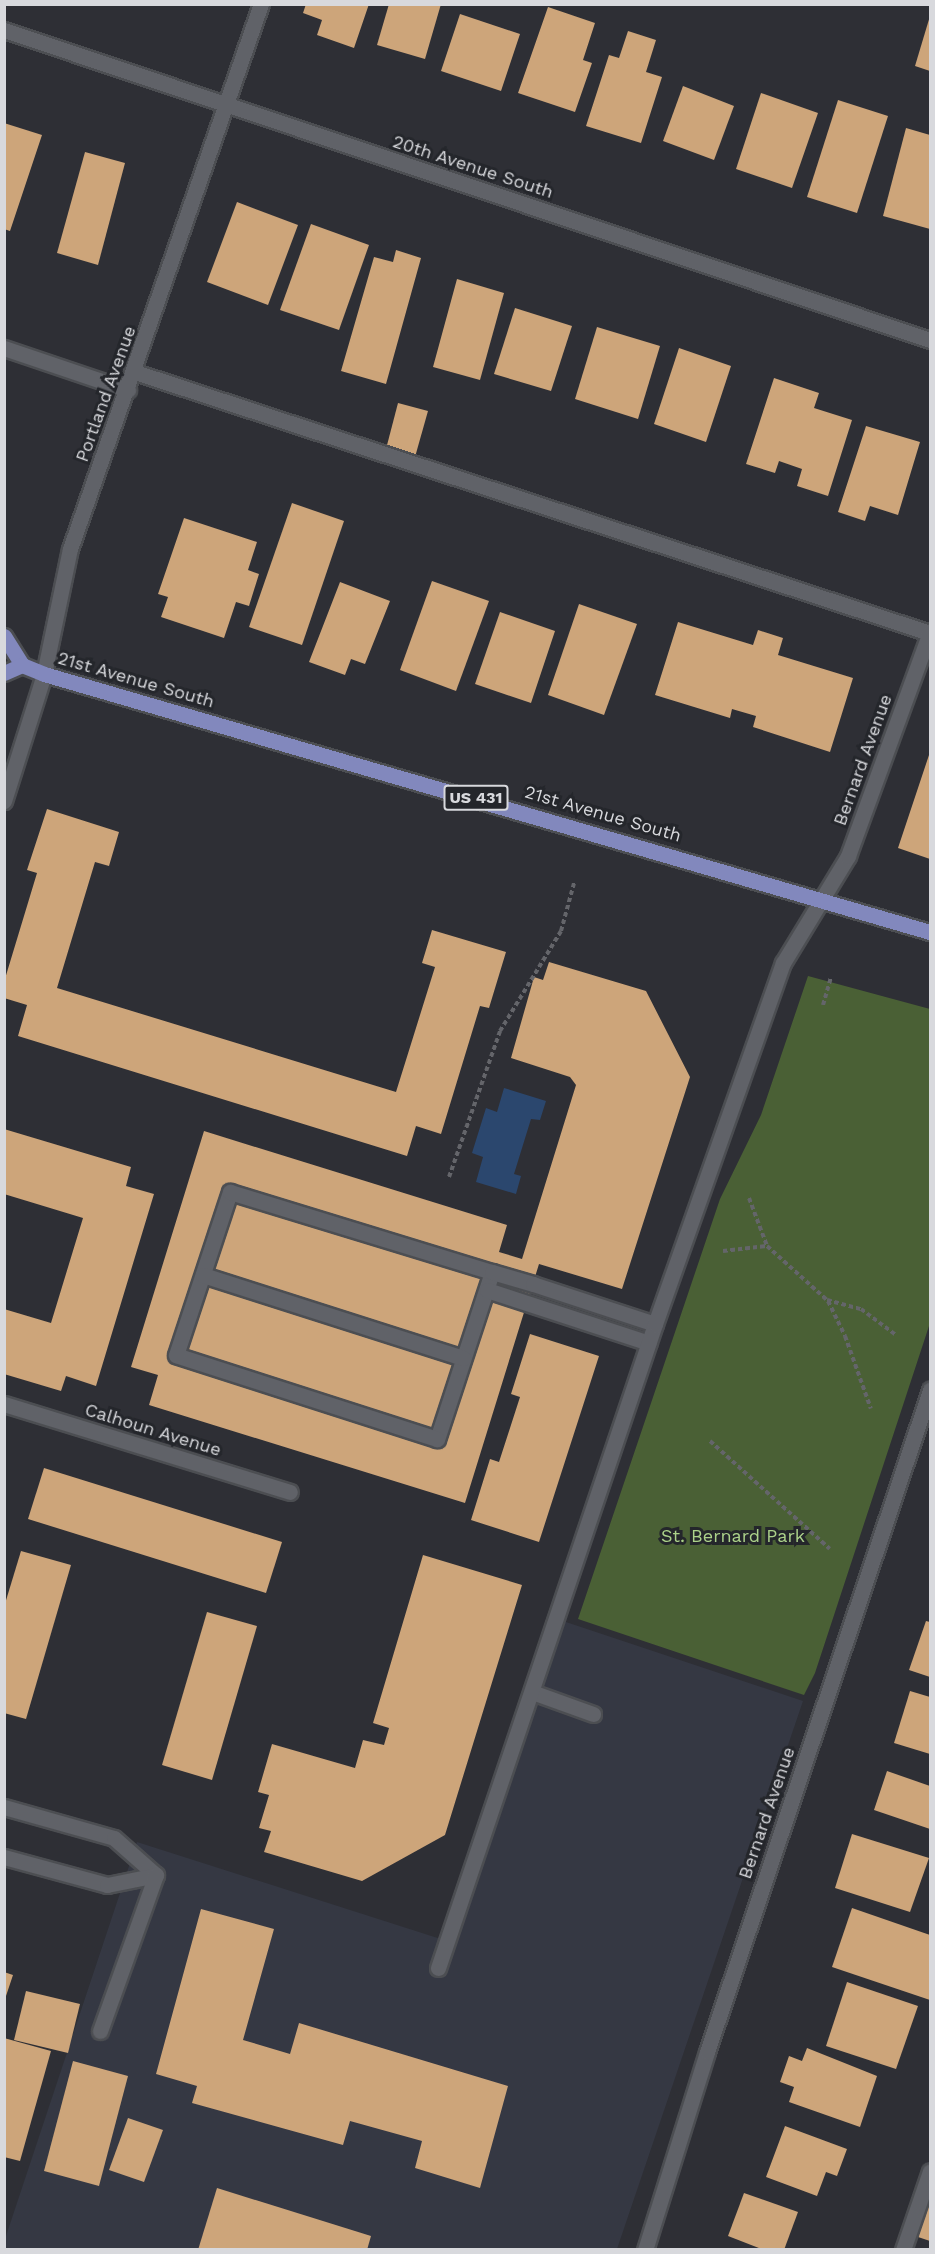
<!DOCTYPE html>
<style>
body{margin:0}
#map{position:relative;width:935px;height:2254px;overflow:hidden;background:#2e2f35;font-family:"Work Sans",sans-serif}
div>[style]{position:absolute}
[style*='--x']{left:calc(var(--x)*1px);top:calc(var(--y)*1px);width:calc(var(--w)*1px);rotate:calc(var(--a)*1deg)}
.built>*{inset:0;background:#353843}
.green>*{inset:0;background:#4a6035}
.water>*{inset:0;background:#2b476e}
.building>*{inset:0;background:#cda57a}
.path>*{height:4px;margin-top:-2px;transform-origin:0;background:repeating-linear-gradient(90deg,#64656a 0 4.5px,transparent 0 7.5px)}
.roads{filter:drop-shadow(2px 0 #4c4e52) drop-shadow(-2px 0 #4c4e52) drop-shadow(0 2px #4c4e52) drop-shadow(0 -2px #4c4e52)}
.minor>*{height:15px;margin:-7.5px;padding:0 7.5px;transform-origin:7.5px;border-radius:7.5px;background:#606268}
.major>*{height:15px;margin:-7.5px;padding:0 7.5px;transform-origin:7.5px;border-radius:7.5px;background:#8288bd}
span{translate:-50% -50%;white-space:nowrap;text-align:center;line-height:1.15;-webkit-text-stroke:6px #24262b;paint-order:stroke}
.shield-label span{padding:2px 4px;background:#24262b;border:2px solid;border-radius:4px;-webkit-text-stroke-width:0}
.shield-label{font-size:16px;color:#d8d9dd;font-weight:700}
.street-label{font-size:18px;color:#d8d9dd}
.park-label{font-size:18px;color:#acd28a}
.frame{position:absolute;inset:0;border:6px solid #d8d9dd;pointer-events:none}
</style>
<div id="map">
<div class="built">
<i style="clip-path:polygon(557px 1619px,803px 1701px,617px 2249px,5px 2250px,5px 2239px,137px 1842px,447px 1941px)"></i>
</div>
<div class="green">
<i style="clip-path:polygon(808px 976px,930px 1009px,930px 1323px,815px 1673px,804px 1695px,578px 1619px,720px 1199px,761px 1115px)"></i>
</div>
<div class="water">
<i style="clip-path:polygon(504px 1088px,546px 1101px,540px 1120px,531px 1119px,514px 1174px,521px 1176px,516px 1194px,476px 1182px,483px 1157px,472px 1153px,486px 1108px,497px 1112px)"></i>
</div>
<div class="building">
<i style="clip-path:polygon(306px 4px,369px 4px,354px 48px,317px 35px,322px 20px,303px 13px)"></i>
<i style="clip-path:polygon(389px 4px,441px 4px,425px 59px,377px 45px)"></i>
<i style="clip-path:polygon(548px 7px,595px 23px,583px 60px,592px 63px,575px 112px,518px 93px)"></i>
<i style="clip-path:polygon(460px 14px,520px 34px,501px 91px,441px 71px)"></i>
<i style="clip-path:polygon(930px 16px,930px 71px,915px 66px)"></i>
<i style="clip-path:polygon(628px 31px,656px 40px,646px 72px,662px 77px,641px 143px,586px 126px,609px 55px,619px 58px)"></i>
<i style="clip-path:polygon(683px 86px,734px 106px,714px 160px,663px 141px)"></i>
<i style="clip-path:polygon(761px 93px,818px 113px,792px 188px,736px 169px)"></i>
<i style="clip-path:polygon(838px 100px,888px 116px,857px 213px,807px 197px)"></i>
<i style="clip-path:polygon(4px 123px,42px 135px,10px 231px,4px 229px)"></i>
<i style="clip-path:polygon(906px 128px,930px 135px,930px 229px,883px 216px)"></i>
<i style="clip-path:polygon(85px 152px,125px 163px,98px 265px,57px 253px)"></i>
<i style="clip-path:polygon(237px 202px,298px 225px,268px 305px,207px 282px)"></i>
<i style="clip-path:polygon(311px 224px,369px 245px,339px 330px,280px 310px)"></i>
<i style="clip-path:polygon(396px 250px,421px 258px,386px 384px,341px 371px,374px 257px,393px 262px)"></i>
<i style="clip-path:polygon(457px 279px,504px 293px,480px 380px,433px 367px)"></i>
<i style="clip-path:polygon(515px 308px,572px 326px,551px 391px,494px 374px)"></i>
<i style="clip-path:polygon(597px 327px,660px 346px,638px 419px,575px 399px)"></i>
<i style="clip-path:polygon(679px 348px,731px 366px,706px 442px,654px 424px)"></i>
<i style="clip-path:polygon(774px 378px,819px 393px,814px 408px,852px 420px,828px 496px,797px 486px,802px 469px,779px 461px,775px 473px,746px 464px)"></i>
<i style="clip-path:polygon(398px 403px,428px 411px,415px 457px,386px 449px)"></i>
<i style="clip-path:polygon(866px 426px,920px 442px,898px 515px,870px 506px,865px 521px,838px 512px)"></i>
<i style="clip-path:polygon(292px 503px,344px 521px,302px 645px,249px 627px)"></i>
<i style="clip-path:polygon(184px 518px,257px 542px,248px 570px,259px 574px,249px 606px,236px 602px,224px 638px,161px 617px,168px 597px,158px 594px)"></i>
<i style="clip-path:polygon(432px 581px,489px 601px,456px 691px,400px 670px)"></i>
<i style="clip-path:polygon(340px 582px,390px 601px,365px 664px,351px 659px,345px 675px,309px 662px)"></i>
<i style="clip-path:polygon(579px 604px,637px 624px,604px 715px,548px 695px)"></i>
<i style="clip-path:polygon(500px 612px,555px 631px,531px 703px,475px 684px)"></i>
<i style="clip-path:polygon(678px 622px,753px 645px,758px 630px,783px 638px,778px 655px,853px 678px,830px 752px,753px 727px,756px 716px,732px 709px,730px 718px,655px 695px)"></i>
<i style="clip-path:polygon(930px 752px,930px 859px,898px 848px)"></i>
<i style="clip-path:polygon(47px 809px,119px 832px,109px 866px,95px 862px,57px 988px,396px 1092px,435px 967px,422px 963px,432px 930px,506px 952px,489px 1008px,480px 1006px,441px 1134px,416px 1126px,407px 1156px,18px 1036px,27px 1005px,4px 998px,4px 982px,37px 873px,27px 870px)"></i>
<i style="clip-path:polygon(549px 962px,646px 991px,690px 1077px,622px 1289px,539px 1264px,465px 1503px,149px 1405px,158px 1375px,131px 1367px,204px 1131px,507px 1225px,499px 1252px,522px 1259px,576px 1085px,570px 1077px,511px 1058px,534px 977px,543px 980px)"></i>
<i style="clip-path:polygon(4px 1129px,131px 1167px,126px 1186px,154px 1194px,96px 1386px,66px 1376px,61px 1391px,4px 1374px,4px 1309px,51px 1323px,83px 1218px,4px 1194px)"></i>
<i style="clip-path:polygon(530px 1334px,599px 1356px,539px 1542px,471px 1520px,490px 1459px,499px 1462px,520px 1397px,511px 1394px)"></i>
<i style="clip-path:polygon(44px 1468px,282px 1542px,266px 1593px,28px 1519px)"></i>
<i style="clip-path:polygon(21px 1551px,71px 1565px,26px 1719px,4px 1713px,4px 1607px)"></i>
<i style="clip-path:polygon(423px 1555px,522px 1585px,445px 1835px,362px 1881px,264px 1852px,271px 1831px,259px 1828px,269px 1795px,258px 1792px,272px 1744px,355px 1768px,363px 1740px,384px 1745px,389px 1728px,373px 1723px)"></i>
<i style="clip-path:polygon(207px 1612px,257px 1626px,212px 1780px,162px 1765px)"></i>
<i style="clip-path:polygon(926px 1621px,930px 1622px,930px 1677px,909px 1670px)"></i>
<i style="clip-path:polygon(910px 1691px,930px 1697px,930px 1754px,894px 1743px)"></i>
<i style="clip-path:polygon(887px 1771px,930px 1786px,930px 1829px,874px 1810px)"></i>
<i style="clip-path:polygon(852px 1834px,929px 1858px,910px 1912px,835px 1888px)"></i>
<i style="clip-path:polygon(852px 1908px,930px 1935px,930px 2000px,832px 1967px)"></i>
<i style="clip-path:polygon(201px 1909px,274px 1929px,243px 2040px,290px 2054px,299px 2023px,508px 2086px,480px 2188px,415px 2168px,422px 2141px,350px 2121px,343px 2145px,192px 2103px,197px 2086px,156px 2074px)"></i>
<i style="clip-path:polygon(4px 1972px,13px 1975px,5px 1999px,4px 1999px)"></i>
<i style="clip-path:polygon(847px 1982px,918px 2006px,896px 2069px,826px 2046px)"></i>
<i style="clip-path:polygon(26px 1991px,80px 2004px,68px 2053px,14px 2040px)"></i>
<i style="clip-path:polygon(4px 2038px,51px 2051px,20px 2161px,4px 2157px)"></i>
<i style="clip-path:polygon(807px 2048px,877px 2076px,860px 2127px,789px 2102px,794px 2087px,780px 2082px,789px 2056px,802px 2061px)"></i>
<i style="clip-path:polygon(73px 2061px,128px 2076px,99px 2186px,44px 2171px)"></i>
<i style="clip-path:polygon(128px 2118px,163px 2130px,144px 2182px,109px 2170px)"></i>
<i style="clip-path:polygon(785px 2126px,847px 2149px,837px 2176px,826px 2172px,817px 2196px,766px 2177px)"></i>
<i style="clip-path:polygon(217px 2188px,371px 2236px,367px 2250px,198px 2250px)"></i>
<i style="clip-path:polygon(744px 2193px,798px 2212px,784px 2250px,764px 2250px,728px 2236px)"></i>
<i style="clip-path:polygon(930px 2199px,930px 2241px,918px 2237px)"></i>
</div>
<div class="path">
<i style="--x:823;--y:1005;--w:29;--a:-74"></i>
<i style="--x:449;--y:1177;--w:155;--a:-70.7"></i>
<i style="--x:500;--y:1031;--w:117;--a:-58.6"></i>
<i style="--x:561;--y:931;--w:50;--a:-74.8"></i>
<i style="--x:749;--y:1198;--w:51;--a:69.4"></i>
<i style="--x:767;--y:1246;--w:81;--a:42"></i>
<i style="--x:827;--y:1300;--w:35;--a:15"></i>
<i style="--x:861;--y:1309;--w:44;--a:36.6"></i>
<i style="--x:723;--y:1251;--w:44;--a:-6.5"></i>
<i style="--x:828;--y:1301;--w:39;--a:64"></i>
<i style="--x:845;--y:1336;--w:77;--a:70.4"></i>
<i style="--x:710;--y:1441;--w:161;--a:42"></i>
</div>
<div class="roads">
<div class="minor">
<i style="--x:4;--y:30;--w:977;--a:18.51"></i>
<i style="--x:4;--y:348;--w:131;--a:18.7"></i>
<i style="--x:135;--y:372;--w:837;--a:18.18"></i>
<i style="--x:4;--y:801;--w:133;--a:-72.5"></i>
<i style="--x:44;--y:674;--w:128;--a:-78.3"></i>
<i style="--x:70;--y:549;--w:577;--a:-70.69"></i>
<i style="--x:492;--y:1272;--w:176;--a:108.2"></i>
<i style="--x:437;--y:1439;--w:274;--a:-162.2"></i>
<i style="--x:176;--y:1355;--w:172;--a:-71.7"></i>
<i style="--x:230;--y:1192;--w:274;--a:17"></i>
<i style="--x:492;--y:1272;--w:43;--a:16.3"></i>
<i style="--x:533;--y:1284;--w:128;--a:18.2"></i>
<i style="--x:203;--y:1275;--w:273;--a:17.7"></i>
<i style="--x:487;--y:1290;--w:170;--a:18.1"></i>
<i style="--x:4;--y:1404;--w:299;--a:17.1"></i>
<i style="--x:532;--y:1692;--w:65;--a:19.8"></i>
<i style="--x:4;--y:1807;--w:114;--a:15.7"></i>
<i style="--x:114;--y:1838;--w:56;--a:41.4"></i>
<i style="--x:4;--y:1857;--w:107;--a:15.2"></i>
<i style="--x:107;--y:1885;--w:50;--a:-11.5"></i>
<i style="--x:438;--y:1968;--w:680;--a:-71.38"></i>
<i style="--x:655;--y:1324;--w:383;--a:-70.5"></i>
<i style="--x:783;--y:963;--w:125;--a:-58.7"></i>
<i style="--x:848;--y:856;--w:239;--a:-69.9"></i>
<i style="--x:100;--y:2031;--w:166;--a:-70.3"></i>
<i style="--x:645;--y:2250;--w:207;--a:-72.6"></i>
<i style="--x:707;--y:2052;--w:699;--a:-71.38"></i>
<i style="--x:903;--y:2250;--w:83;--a:-71.1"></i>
</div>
<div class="major">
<i style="--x:4;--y:636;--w:34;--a:58"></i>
<i style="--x:22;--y:665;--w:24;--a:22"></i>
<i style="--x:44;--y:674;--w:923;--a:16.24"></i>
<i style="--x:4;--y:673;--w:20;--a:-24"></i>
</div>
</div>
<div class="shield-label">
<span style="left:476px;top:798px">US 431</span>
</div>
<div class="street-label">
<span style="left:473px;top:167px;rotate:18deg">20th Avenue South</span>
<span style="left:106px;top:394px;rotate:-70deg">Portland Avenue</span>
<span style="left:136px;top:680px;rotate:16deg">21st Avenue South</span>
<span style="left:863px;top:760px;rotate:-70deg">Bernard Avenue</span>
<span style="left:603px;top:814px;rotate:16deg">21st Avenue South</span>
<span style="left:153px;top:1430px;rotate:17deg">Calhoun Avenue</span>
<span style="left:767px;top:1813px;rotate:-71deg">Bernard Avenue</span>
</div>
<div class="park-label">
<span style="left:733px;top:1536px">St. Bernard Park</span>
</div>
<div class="frame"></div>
</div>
